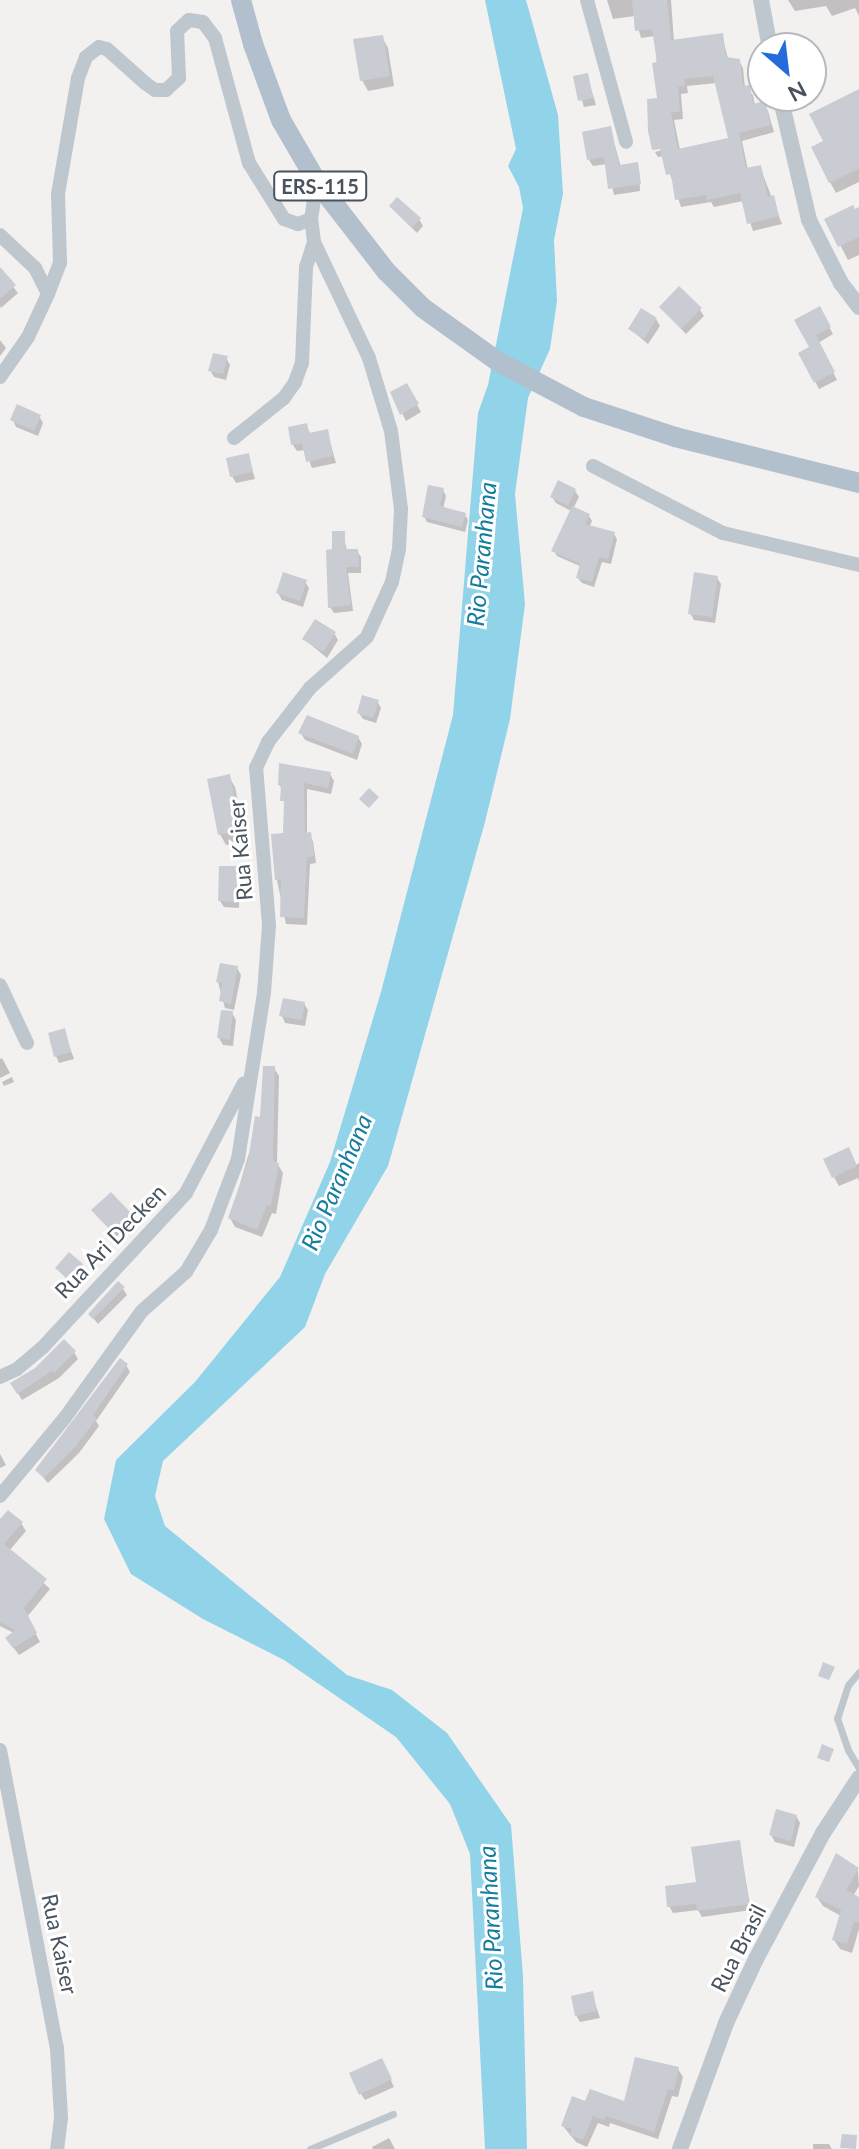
<!DOCTYPE html>
<style>
body{margin:0}
#map{position:relative;width:859px;height:2149px;overflow:hidden;background:#f3f0f0;font-family:Lato,sans-serif}
div>[style]{position:absolute}
[style*='--x']{left:calc(var(--x)*1px);top:calc(var(--y)*1px);width:calc(var(--w)*1px);rotate:calc(var(--a)*1deg)}
.water>*{inset:0;background:#91d3e8}
.shadow>*{inset:0;background:#0003}
.building>*{inset:0;background:#caccd3}
.service>*{height:7px;margin:-3.5px;padding:0 3.5px;transform-origin:3.5px;border-radius:3.5px;background:#bfc7ce}
.minor>*{height:14px;margin:-7px;padding:0 7px;transform-origin:7px;border-radius:7px;background:#bfc7ce}
.tertiary>*{height:16px;margin:-8px;padding:0 8px;transform-origin:8px;border-radius:8px;background:#bfc7ce}
.primary>*{height:20px;margin:-10px;padding:0 10px;transform-origin:10px;border-radius:10px;background:#b2bfcd}
span{translate:-50% -50%;white-space:nowrap;text-align:center;line-height:1.15;-webkit-text-stroke:6px #fff;paint-order:stroke}
.shield-label span{padding:2px 6px;background:#fff;border:2px solid;border-radius:6px;-webkit-text-stroke-width:0}
.shield-label{font-size:20px;color:#49535d;font-weight:700}
.street-label{font-size:22px;color:#49535d}
.water-label{font-size:24px;color:#137c9f;font-style:italic}
.north{position:absolute;left:747px;top:32px;width:80px;height:80px;box-sizing:border-box;background:#fff;border:2px solid #b6babe;border-radius:50%;rotate:152deg;font-size:22px;font-weight:700;line-height:32px;text-align:center;color:#49535d}
.north::after{content:'';display:block;margin:auto;width:28px;height:36px;background:#226cdb;clip-path:polygon(50% 0,100% 100%,50% 72%,0 100%)}
</style>
<div id="map">
<div class="water">
<i style="clip-path:polygon(485px 0,526px 0,558px 115px,563px 194px,554px 240px,557px 301px,550px 349px,528px 398px,515px 494px,525px 604px,510px 719px,485px 822px,388px 1166px,325px 1274px,305px 1327px,163px 1461px,155px 1496px,165px 1526px,347px 1675px,392px 1690px,447px 1733px,511px 1825px,523px 1976px,527px 2149px,485px 2149px,470px 1854px,450px 1804px,396px 1737px,284px 1660px,203px 1619px,131px 1574px,104px 1519px,116px 1460px,195px 1382px,280px 1277px,330px 1162px,381px 992px,453px 715px,478px 413px,488px 385px,523px 208px,519px 187px,508px 166px,516px 149px)"></i>
</div>
<div class="shadow">
<i style="clip-path:polygon(evenodd,607px 0,671px 0,674px 42px,722px 35px,728px 59px,739px 61px,743px 68px,745px 88px,753px 95px,755px 106px,764px 104px,768px 111px,774px 132px,742px 141px,748px 170px,760px 167px,782px 224px,753px 231px,743px 201px,714px 207px,711px 202px,681px 207px,664px 156px,658px 157px,655px 152px,671px 148px,659px 100px,655px 36px,641px 38px,635px 16px,613px 19px,607px 0,717px 83px,730px 140px,680px 150px,674px 120px,683px 119px,681px 94px,688px 93px,687px 86px,717px 83px)"></i>
<i style="clip-path:polygon(788px 0,859px 0,859px 16px,855px 8px,832px 16px,826px 6px,795px 11px)"></i>
<i style="clip-path:polygon(382px 37px,388px 48px,394px 86px,368px 91px,362px 80px)"></i>
<i style="clip-path:polygon(587px 75px,596px 105px,584px 107px,575px 77px)"></i>
<i style="clip-path:polygon(859px 91px,859px 182px,836px 193px,830px 182px,825px 142px)"></i>
<i style="clip-path:polygon(610px 128px,621px 167px,636px 165px,639px 169px,640px 191px,614px 195px,607px 164px,593px 166px,589px 160px,584px 133px)"></i>
<i style="clip-path:polygon(391px 207px,419px 219px,423px 226px,417px 233px)"></i>
<i style="clip-path:polygon(859px 209px,859px 255px,848px 260px,827px 220px)"></i>
<i style="clip-path:polygon(0 270px,18px 293px,1px 308px,0 306px)"></i>
<i style="clip-path:polygon(661px 307px,700px 310px,704px 316px,686px 334px)"></i>
<i style="clip-path:polygon(819px 309px,833px 334px,818px 343px,837px 380px,819px 389px,801px 353px,812px 348px)"></i>
<i style="clip-path:polygon(656px 319px,660px 326px,648px 344px,630px 329px)"></i>
<i style="clip-path:polygon(0 340px,6px 348px,0 356px)"></i>
<i style="clip-path:polygon(226px 358px,230px 365px,226px 380px,214px 377px,210px 370px)"></i>
<i style="clip-path:polygon(406px 385px,421px 412px,406px 421px,392px 393px)"></i>
<i style="clip-path:polygon(39px 416px,43px 423px,38px 436px,16px 427px,13px 420px)"></i>
<i style="clip-path:polygon(306px 425px,311px 435px,327px 431px,336px 463px,312px 468px,305px 450px,297px 451px,293px 445px)"></i>
<i style="clip-path:polygon(248px 455px,255px 479px,236px 483px,232px 476px)"></i>
<i style="clip-path:polygon(443px 490px,446px 496px,443px 509px,465px 515px,468px 520px,465px 532px,427px 522px,424px 516px)"></i>
<i style="clip-path:polygon(575px 491px,579px 497px,573px 509px,589px 516px,592px 521px,589px 527px,614px 534px,617px 539px,611px 564px,602px 562px,594px 587px,582px 583px,578px 578px,582px 567px,557px 556px,554px 551px,571px 511px,556px 503px,552px 497px)"></i>
<i style="clip-path:polygon(343px 533px,347px 551px,357px 551px,361px 557px,361px 573px,348px 573px,353px 611px,334px 613px,330px 607px,334px 551px)"></i>
<i style="clip-path:polygon(717px 578px,721px 584px,715px 623px,694px 620px,690px 613px)"></i>
<i style="clip-path:polygon(305px 582px,309px 588px,303px 607px,282px 600px,278px 593px)"></i>
<i style="clip-path:polygon(334px 633px,338px 640px,327px 658px,304px 639px)"></i>
<i style="clip-path:polygon(377px 701px,381px 708px,376px 723px,363px 719px,359px 713px)"></i>
<i style="clip-path:polygon(301px 733px,358px 737px,362px 744px,357px 760px,305px 740px)"></i>
<i style="clip-path:polygon(330px 774px,334px 781px,331px 794px,307px 789px,307px 835px,313px 841px,316px 863px,310px 864px,307px 925px,286px 924px,277px 880px,286px 808px,280px 785px)"></i>
<i style="clip-path:polygon(229px 777px,235px 787px,246px 841px,226px 845px,220px 834px)"></i>
<i style="clip-path:polygon(237px 868px,240px 875px,239px 908px,224px 907px,220px 901px)"></i>
<i style="clip-path:polygon(237px 968px,241px 975px,234px 1010px,225px 1008px,218px 982px)"></i>
<i style="clip-path:polygon(304px 1004px,308px 1010px,305px 1026px,285px 1023px,282px 1016px)"></i>
<i style="clip-path:polygon(232px 1013px,236px 1020px,233px 1046px,223px 1045px,219px 1038px)"></i>
<i style="clip-path:polygon(64px 1031px,74px 1059px,59px 1063px,56px 1056px)"></i>
<i style="clip-path:polygon(2px 1058px,10px 1073px,0 1078px,0 1059px)"></i>
<i style="clip-path:polygon(274px 1068px,279px 1076px,277px 1163px,283px 1173px,276px 1214px,272px 1213px,262px 1237px,235px 1227px,230px 1218px)"></i>
<i style="clip-path:polygon(12px 1077px,14px 1082px,4px 1086px,2px 1082px)"></i>
<i style="clip-path:polygon(859px 1163px,859px 1182px,858px 1178px,839px 1186px,834px 1177px)"></i>
<i style="clip-path:polygon(94px 1210px,129px 1214px,133px 1221px,116px 1237px)"></i>
<i style="clip-path:polygon(82px 1265px,85px 1272px,73px 1286px,57px 1268px)"></i>
<i style="clip-path:polygon(123px 1289px,127px 1295px,98px 1324px,90px 1314px)"></i>
<i style="clip-path:polygon(74px 1352px,78px 1359px,59px 1378px,22px 1400px,12px 1384px)"></i>
<i style="clip-path:polygon(126px 1365px,130px 1372px,96px 1421px,99px 1426px,79px 1453px,48px 1483px,37px 1470px)"></i>
<i style="clip-path:polygon(0 1454px,6px 1465px,0 1468px)"></i>
<i style="clip-path:polygon(0 1522px,21px 1523px,26px 1531px,9px 1551px,50px 1589px,27px 1617px,40px 1642px,19px 1655px,7px 1639px,14px 1633px,0 1626px)"></i>
<i style="clip-path:polygon(796px 1816px,800px 1823px,794px 1847px,775px 1842px,771px 1835px)"></i>
<i style="clip-path:polygon(739px 1842px,751px 1910px,702px 1917px,698px 1910px,673px 1913px,669px 1906px,698px 1883px)"></i>
<i style="clip-path:polygon(858px 1870px,859px 1886px,853px 1896px,859px 1899px,859px 1929px,852px 1953px,840px 1949px,834px 1940px,841px 1916px,823px 1906px,817px 1897px)"></i>
<i style="clip-path:polygon(592px 1994px,600px 2018px,580px 2022px,576px 2015px)"></i>
<i style="clip-path:polygon(385px 2067px,394px 2087px,365px 2100px,361px 2094px)"></i>
<i style="clip-path:polygon(678px 2069px,683px 2077px,678px 2097px,672px 2096px,658px 2139px,610px 2123px,609px 2127px,598px 2123px,587px 2147px,576px 2142px,563px 2126px,586px 2103px,626px 2104px)"></i>
<i style="clip-path:polygon(389px 2138px,395px 2149px,373px 2149px,372px 2147px)"></i>
<i style="clip-path:polygon(813px 2144px,829px 2144px,832px 2149px,813px 2149px)"></i>
</div>
<div class="building">
<i style="clip-path:polygon(evenodd,632px 0,667px 0,671px 40px,723px 33px,726px 57px,740px 59px,743px 86px,750px 85px,753px 104px,765px 101px,771px 125px,739px 133px,746px 168px,761px 165px,768px 197px,774px 195px,779px 216px,747px 224px,740px 193px,707px 200px,706px 195px,675px 200px,671px 174px,666px 175px,660px 149px,652px 150px,648px 131px,647px 99px,657px 98px,652px 63px,657px 62px,652px 29px,635px 31px,632px 0,713px 76px,728px 138px,678px 149px,671px 112px,680px 112px,678px 87px,685px 86px,684px 79px,713px 76px)"></i>
<i style="clip-path:polygon(383px 35px,390px 76px,360px 81px,353px 39px)"></i>
<i style="clip-path:polygon(588px 73px,593px 98px,578px 101px,573px 76px)"></i>
<i style="clip-path:polygon(859px 89px,859px 169px,829px 183px,811px 147px,823px 141px,809px 114px)"></i>
<i style="clip-path:polygon(611px 126px,619px 165px,638px 162px,641px 184px,608px 189px,604px 157px,587px 160px,582px 132px)"></i>
<i style="clip-path:polygon(397px 197px,421px 218px,412px 228px,389px 206px)"></i>
<i style="clip-path:polygon(853px 205px,855px 209px,859px 207px,859px 237px,838px 247px,824px 219px)"></i>
<i style="clip-path:polygon(0 267px,16px 285px,0 299px)"></i>
<i style="clip-path:polygon(679px 286px,702px 308px,681px 329px,659px 307px)"></i>
<i style="clip-path:polygon(820px 306px,831px 327px,816px 335px,835px 372px,814px 383px,798px 353px,809px 347px,794px 320px)"></i>
<i style="clip-path:polygon(641px 308px,657px 318px,644px 339px,628px 329px)"></i>
<i style="clip-path:polygon(213px 353px,228px 356px,223px 374px,208px 371px)"></i>
<i style="clip-path:polygon(407px 383px,419px 404px,400px 415px,390px 392px)"></i>
<i style="clip-path:polygon(17px 404px,41px 415px,34px 431px,10px 420px)"></i>
<i style="clip-path:polygon(307px 423px,309px 433px,328px 429px,333px 456px,306px 462px,302px 443px,291px 445px,288px 427px)"></i>
<i style="clip-path:polygon(249px 453px,253px 472px,230px 477px,226px 458px)"></i>
<i style="clip-path:polygon(558px 480px,576px 489px,568px 506px,550px 497px)"></i>
<i style="clip-path:polygon(428px 485px,444px 488px,440px 506px,466px 513px,462px 527px,422px 517px)"></i>
<i style="clip-path:polygon(572px 506px,590px 514px,585px 524px,615px 532px,608px 559px,599px 557px,592px 582px,576px 578px,580px 564px,551px 551px)"></i>
<i style="clip-path:polygon(332px 531px,345px 531px,345px 549px,358px 549px,359px 567px,346px 567px,351px 605px,328px 608px,326px 550px,332px 549px)"></i>
<i style="clip-path:polygon(283px 572px,307px 580px,300px 601px,276px 593px)"></i>
<i style="clip-path:polygon(694px 572px,718px 576px,712px 617px,688px 614px)"></i>
<i style="clip-path:polygon(315px 619px,336px 632px,323px 652px,302px 639px)"></i>
<i style="clip-path:polygon(362px 695px,379px 700px,373px 718px,357px 713px)"></i>
<i style="clip-path:polygon(307px 715px,359px 736px,353px 754px,298px 733px)"></i>
<i style="clip-path:polygon(279px 763px,331px 772px,328px 788px,304px 783px,305px 833px,311px 832px,314px 856px,307px 857px,304px 918px,280px 917px,281px 880px,275px 880px,271px 834px,283px 833px,284px 801px,280px 801px,281px 786px,278px 785px)"></i>
<i style="clip-path:polygon(230px 774px,241px 830px,218px 835px,207px 779px)"></i>
<i style="clip-path:polygon(369px 788px,379px 797px,369px 808px,359px 799px)"></i>
<i style="clip-path:polygon(219px 866px,238px 866px,237px 902px,218px 901px)"></i>
<i style="clip-path:polygon(220px 963px,238px 966px,231px 1004px,219px 1001px,222px 983px,216px 982px)"></i>
<i style="clip-path:polygon(283px 998px,305px 1002px,302px 1020px,279px 1016px)"></i>
<i style="clip-path:polygon(221px 1010px,233px 1011px,230px 1040px,217px 1038px)"></i>
<i style="clip-path:polygon(65px 1028px,71px 1052px,54px 1057px,48px 1033px)"></i>
<i style="clip-path:polygon(263px 1066px,275px 1066px,273px 1161px,279px 1163px,271px 1206px,267px 1205px,257px 1230px,228px 1218px,248px 1161px,255px 1116px,260px 1117px)"></i>
<i style="clip-path:polygon(849px 1147px,857px 1166px,832px 1178px,823px 1159px)"></i>
<i style="clip-path:polygon(111px 1192px,131px 1213px,111px 1231px,91px 1210px)"></i>
<i style="clip-path:polygon(69px 1252px,83px 1264px,69px 1280px,55px 1268px)"></i>
<i style="clip-path:polygon(118px 1281px,125px 1287px,93px 1319px,88px 1314px)"></i>
<i style="clip-path:polygon(64px 1339px,76px 1351px,54px 1373px,52px 1371px,17px 1394px,10px 1383px,35px 1368px)"></i>
<i style="clip-path:polygon(120px 1358px,128px 1364px,93px 1415px,97px 1418px,76px 1446px,44px 1478px,35px 1470px)"></i>
<i style="clip-path:polygon(8px 1510px,23px 1522px,4px 1544px,47px 1579px,24px 1608px,37px 1633px,13px 1648px,5px 1638px,15px 1630px,0 1622px,0 1519px)"></i>
<i style="clip-path:polygon(823px 1662px,835px 1667px,829px 1680px,818px 1676px)"></i>
<i style="clip-path:polygon(822px 1744px,834px 1749px,829px 1762px,817px 1758px)"></i>
<i style="clip-path:polygon(776px 1809px,797px 1815px,791px 1841px,769px 1835px)"></i>
<i style="clip-path:polygon(740px 1840px,749px 1904px,697px 1911px,696px 1904px,667px 1907px,665px 1886px,696px 1882px,691px 1847px)"></i>
<i style="clip-path:polygon(836px 1853px,859px 1868px,846px 1890px,859px 1897px,859px 1923px,854px 1921px,847px 1944px,832px 1940px,841px 1910px,815px 1897px)"></i>
<i style="clip-path:polygon(593px 1991px,597px 2011px,575px 2016px,571px 1996px)"></i>
<i style="clip-path:polygon(635px 2057px,679px 2067px,674px 2090px,668px 2089px,654px 2132px,606px 2116px,604px 2120px,593px 2116px,583px 2140px,569px 2135px,572px 2129px,561px 2126px,572px 2096px,585px 2101px,590px 2089px,624px 2101px)"></i>
<i style="clip-path:polygon(382px 2058px,392px 2079px,359px 2095px,349px 2073px)"></i>
<i style="clip-path:polygon(842px 2134px,857px 2135px,856px 2149px,840px 2148px)"></i>
</div>
<div class="service">
<i style="--x:859;--y:1672;--w:17;--a:130"></i>
<i style="--x:848;--y:1685;--w:35;--a:108"></i>
<i style="--x:837;--y:1718;--w:34;--a:71"></i>
<i style="--x:848;--y:1750;--w:21;--a:59"></i>
<i style="--x:310;--y:2149;--w:90;--a:-22.9"></i>
</div>
<div class="minor">
<i style="--x:587;--y:0;--w:147;--a:74.6"></i>
<i style="--x:0;--y:235;--w:48;--a:43.3"></i>
<i style="--x:35;--y:268;--w:29;--a:63"></i>
<i style="--x:48;--y:294;--w:47;--a:114.9"></i>
<i style="--x:28;--y:337;--w:49;--a:125"></i>
<i style="--x:48;--y:294;--w:34;--a:-69"></i>
<i style="--x:60;--y:262;--w:68;--a:-91.7"></i>
<i style="--x:58;--y:194;--w:118;--a:-80.2"></i>
<i style="--x:78;--y:78;--w:22;--a:-69"></i>
<i style="--x:86;--y:57;--w:16;--a:-38"></i>
<i style="--x:99;--y:47;--w:8;--a:14"></i>
<i style="--x:107;--y:49;--w:51;--a:41.8"></i>
<i style="--x:145;--y:83;--w:12;--a:35"></i>
<i style="--x:155;--y:90;--w:11;--a:0"></i>
<i style="--x:166;--y:90;--w:18;--a:-43"></i>
<i style="--x:179;--y:78;--w:47;--a:-92.4"></i>
<i style="--x:177;--y:31;--w:16;--a:-43"></i>
<i style="--x:189;--y:20;--w:14;--a:8"></i>
<i style="--x:203;--y:22;--w:20;--a:53"></i>
<i style="--x:215;--y:38;--w:130;--a:74.8"></i>
<i style="--x:249;--y:163;--w:66;--a:58"></i>
<i style="--x:284;--y:219;--w:15;--a:20"></i>
<i style="--x:298;--y:224;--w:14;--a:-21"></i>
<i style="--x:234;--y:438;--w:64;--a:-38.7"></i>
<i style="--x:284;--y:398;--w:19;--a:-55"></i>
<i style="--x:295;--y:382;--w:20;--a:-70"></i>
<i style="--x:302;--y:363;--w:96;--a:-87.6"></i>
<i style="--x:306;--y:267;--w:26;--a:-72"></i>
<i style="--x:593;--y:466;--w:146;--a:27.3"></i>
<i style="--x:723;--y:533;--w:140;--a:13.2"></i>
<i style="--x:0;--y:985;--w:64;--a:65"></i>
<i style="--x:0;--y:1377;--w:19;--a:-25"></i>
<i style="--x:17;--y:1369;--w:34;--a:-40"></i>
<i style="--x:43;--y:1347;--w:210;--a:-47.1"></i>
<i style="--x:186;--y:1193;--w:124;--a:-62.2"></i>
<i style="--x:0;--y:1496;--w:100;--a:-50.3"></i>
<i style="--x:64;--y:1419;--w:133;--a:-54.2"></i>
<i style="--x:142;--y:1311;--w:59;--a:-41.6"></i>
<i style="--x:186;--y:1272;--w:49;--a:-59.2"></i>
<i style="--x:211;--y:1230;--w:76;--a:-69.2"></i>
<i style="--x:238;--y:1159;--w:168;--a:-81.1"></i>
<i style="--x:264;--y:993;--w:68;--a:-85.8"></i>
<i style="--x:269;--y:925;--w:158;--a:-94.7"></i>
<i style="--x:256;--y:768;--w:29;--a:-65"></i>
<i style="--x:268;--y:742;--w:68;--a:-52.1"></i>
<i style="--x:310;--y:688;--w:76;--a:-41.8"></i>
<i style="--x:367;--y:637;--w:60;--a:-65.6"></i>
<i style="--x:392;--y:582;--w:34;--a:-78"></i>
<i style="--x:399;--y:549;--w:40;--a:-87.1"></i>
<i style="--x:401;--y:509;--w:79;--a:-97.3"></i>
<i style="--x:391;--y:431;--w:76;--a:-106.8"></i>
<i style="--x:369;--y:358;--w:128;--a:-115.4"></i>
<i style="--x:314;--y:242;--w:23;--a:-97"></i>
<i style="--x:311;--y:219;--w:37;--a:-81"></i>
<i style="--x:0;--y:1750;--w:303;--a:79.2"></i>
<i style="--x:57;--y:2048;--w:70;--a:86.7"></i>
<i style="--x:61;--y:2118;--w:31;--a:97"></i>
</div>
<div class="tertiary">
<i style="--x:761;--y:0;--w:49;--a:79.4"></i>
<i style="--x:780;--y:96;--w:127;--a:76.8"></i>
<i style="--x:809;--y:220;--w:71;--a:63.1"></i>
<i style="--x:841;--y:283;--w:30;--a:53"></i>
<i style="--x:680;--y:2149;--w:134;--a:-69.9"></i>
<i style="--x:726;--y:2023;--w:71;--a:-64.9"></i>
<i style="--x:756;--y:1959;--w:143;--a:-62"></i>
<i style="--x:823;--y:1833;--w:66;--a:-56.8"></i>
</div>
<div class="primary">
<i style="--x:241;--y:0;--w:46;--a:74.7"></i>
<i style="--x:253;--y:44;--w:81;--a:69.8"></i>
<i style="--x:281;--y:120;--w:72;--a:59.9"></i>
<i style="--x:317;--y:182;--w:113;--a:52.2"></i>
<i style="--x:386;--y:271;--w:52;--a:45"></i>
<i style="--x:423;--y:308;--w:91;--a:35.6"></i>
<i style="--x:497;--y:361;--w:98;--a:27.9"></i>
<i style="--x:584;--y:407;--w:96;--a:18.2"></i>
<i style="--x:675;--y:437;--w:190;--a:14"></i>
</div>
<div class="shield-label">
<span style="left:320px;top:186px">ERS-115</span>
</div>
<div class="street-label">
<span style="left:240px;top:850px;rotate:-95deg">Rua Kaiser</span>
<span style="left:110px;top:1241px;rotate:-46deg">Rua Ari Decken</span>
<span style="left:60px;top:1944px;rotate:78deg">Rua Kaiser</span>
<span style="left:738px;top:1948px;rotate:-63deg">Rua Brasil</span>
</div>
<div class="water-label">
<span style="left:481px;top:554px;rotate:-85deg">Rio Paranhana</span>
<span style="left:336px;top:1182px;rotate:-67deg">Rio Paranhana</span>
<span style="left:490px;top:1918px;rotate:-93deg">Rio Paranhana</span>
</div>
<div class="north">N</div>
</div>
